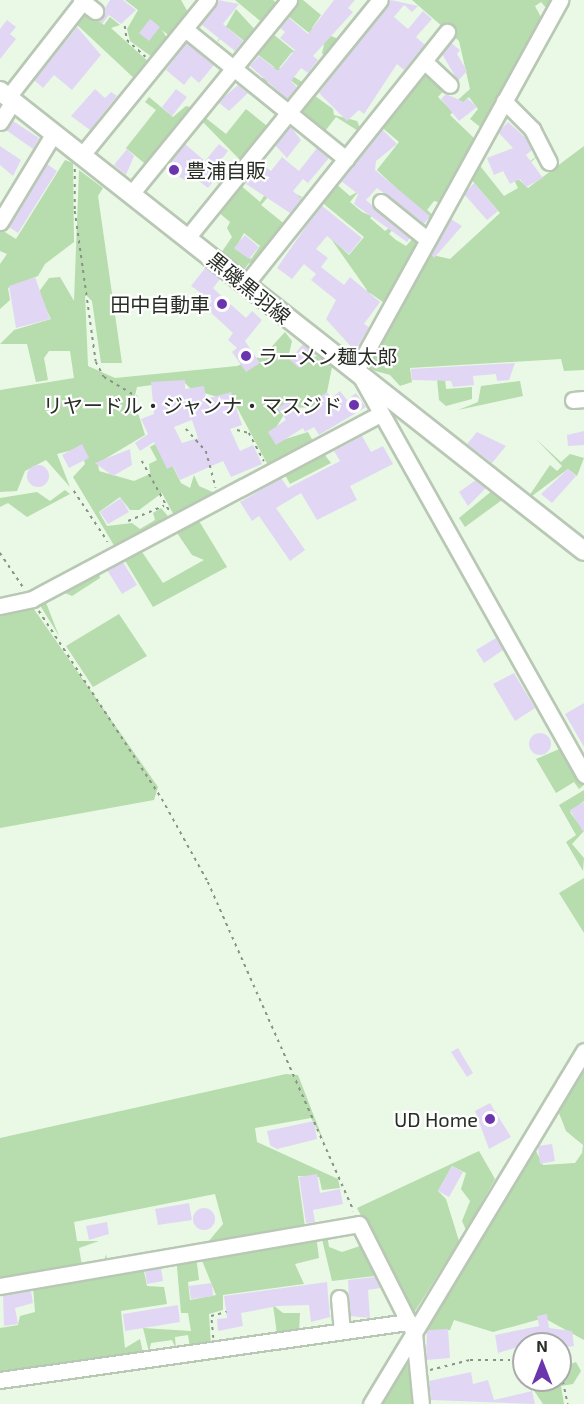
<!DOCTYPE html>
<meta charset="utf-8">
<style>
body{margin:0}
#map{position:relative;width:584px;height:1404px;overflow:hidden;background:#e9f9e5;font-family:"Exo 2","Noto Sans JP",sans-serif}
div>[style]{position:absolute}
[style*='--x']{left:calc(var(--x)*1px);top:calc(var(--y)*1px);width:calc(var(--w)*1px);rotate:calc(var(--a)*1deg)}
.green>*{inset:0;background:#b7dcad}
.building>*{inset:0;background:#e1d7f5}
.round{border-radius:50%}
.path>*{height:1.5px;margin-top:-0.75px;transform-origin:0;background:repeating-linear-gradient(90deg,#889385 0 3px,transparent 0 7.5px)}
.roads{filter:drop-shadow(2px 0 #b8c8b4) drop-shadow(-2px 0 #b8c8b4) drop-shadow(0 2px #b8c8b4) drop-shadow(0 -2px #b8c8b4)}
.minor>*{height:15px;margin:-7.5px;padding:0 7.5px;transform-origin:7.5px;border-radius:7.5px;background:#fff}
.major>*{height:18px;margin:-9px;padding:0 9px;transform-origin:9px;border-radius:9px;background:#fff}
.dots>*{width:16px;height:16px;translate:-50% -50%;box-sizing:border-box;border:3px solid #fff;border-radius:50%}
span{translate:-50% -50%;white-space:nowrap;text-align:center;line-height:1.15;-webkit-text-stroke:4.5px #fff;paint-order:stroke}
.poi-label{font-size:20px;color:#282e26}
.left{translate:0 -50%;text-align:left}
.right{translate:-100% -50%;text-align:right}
.street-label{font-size:20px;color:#282e26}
.north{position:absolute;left:512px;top:1332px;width:60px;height:60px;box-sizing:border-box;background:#fff;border:2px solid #a9aba8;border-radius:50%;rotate:0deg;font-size:16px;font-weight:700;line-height:24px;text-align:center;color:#282e26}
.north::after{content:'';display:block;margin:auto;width:21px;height:27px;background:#6b36ad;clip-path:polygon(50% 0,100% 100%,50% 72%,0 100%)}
</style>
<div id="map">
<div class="green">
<i style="clip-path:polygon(125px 0,181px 0,189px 14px,204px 0,173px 39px,162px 30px,170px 43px,156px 60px,130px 41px,127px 29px,138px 10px)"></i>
<i style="clip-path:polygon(235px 0,273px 0,280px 6px,265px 25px)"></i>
<i style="clip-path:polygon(293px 0,303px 0,321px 15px,312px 28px,343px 41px,329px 59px,322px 53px,324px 45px,283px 12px)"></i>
<i style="clip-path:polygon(412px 0,554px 0,548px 10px,541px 2px,535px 6px,542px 19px,484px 130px,470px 119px,478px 109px,469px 97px,450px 115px,475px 139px,443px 203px,434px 201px,427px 210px,436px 218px,433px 223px,377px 170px,399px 142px,379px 125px,425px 66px,447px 87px,438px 97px,449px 108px,470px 89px,459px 41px)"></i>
<i style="clip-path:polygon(236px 9px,258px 33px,249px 45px,228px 28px,215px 46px)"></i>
<i style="clip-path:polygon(87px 11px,104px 25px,110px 17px,120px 25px,111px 28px,151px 64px,137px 81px,74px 22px)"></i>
<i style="clip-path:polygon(268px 30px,310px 64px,292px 52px,279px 68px,304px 83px,304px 91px,278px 70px,263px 88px,251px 79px,265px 78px,274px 67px,252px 50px)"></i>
<i style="clip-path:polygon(311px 93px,333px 109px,334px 115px,357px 121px,363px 134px,336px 117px,322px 135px,295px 113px)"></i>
<i style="clip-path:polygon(149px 97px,173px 117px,186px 106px,194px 108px,149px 167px,126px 148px,156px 110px,145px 102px)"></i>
<i style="clip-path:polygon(246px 109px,272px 130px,244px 164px,199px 118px,202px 115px,226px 134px)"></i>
<i style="clip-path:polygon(584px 146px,584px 370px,564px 371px,561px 359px,410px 368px,412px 382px,400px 386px,390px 375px,365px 368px,428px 254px,450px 259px,500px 213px,469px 177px,477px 162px,504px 196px,518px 188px,502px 155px,526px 164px,540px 154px,515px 176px,528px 188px)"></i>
<i style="clip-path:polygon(65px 160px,73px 163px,74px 242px,45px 264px,38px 276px,8px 288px,10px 300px,0 309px,0 264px,7px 254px,0 251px,0 229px,16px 239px)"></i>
<i style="clip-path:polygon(79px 170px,103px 188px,98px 196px,122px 363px,101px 363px,92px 301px,85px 294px,88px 366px,115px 378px,237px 366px,264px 355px,285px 332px,292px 341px,289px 354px,301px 363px,317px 356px,332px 367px,324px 407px,288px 408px,274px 431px,279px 441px,308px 432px,315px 445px,270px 469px,234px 402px,191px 389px,183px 381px,137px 387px,134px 400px,145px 435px,98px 463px,99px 471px,134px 481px,150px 474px,149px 464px,157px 460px,150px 447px,160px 441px,181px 483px,190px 488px,194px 475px,199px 486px,217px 494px,176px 519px,162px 493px,139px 510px,130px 510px,120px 497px,99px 512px,107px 526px,132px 523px,140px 529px,155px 520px,153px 513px,161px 508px,172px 521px,115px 547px,73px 477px,85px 464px,81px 448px,57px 454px,70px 487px,46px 460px,25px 471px,17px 491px,0 492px,0 390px,74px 378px,70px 351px,49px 351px,44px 358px,48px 380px,36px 382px,27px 344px,0 344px,14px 330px,51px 319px,38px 293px,49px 278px,60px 277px,74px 301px)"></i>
<i style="clip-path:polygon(evenodd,277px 176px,283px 180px,279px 186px,302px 197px,296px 204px,276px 188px,261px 205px,287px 226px,254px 267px,249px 263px,243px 271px,221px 253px,232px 237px,227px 228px,230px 222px,217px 211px,239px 184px,260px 202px,277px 176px,244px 233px,260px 246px,251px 259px,235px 249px,244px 233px)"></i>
<i style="clip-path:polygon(335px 183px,350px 196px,359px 191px,350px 202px,362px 212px,369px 215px,379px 206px,370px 218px,385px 231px,399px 221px,389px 234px,396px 240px,406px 246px,416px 235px,422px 240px,387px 305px,370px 293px,359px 312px,355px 309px,367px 290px,329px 236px,349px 255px,364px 237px,319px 200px)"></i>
<i style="clip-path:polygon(437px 379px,445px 379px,446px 389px,472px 387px,472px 399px,446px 406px,439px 400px)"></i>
<i style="clip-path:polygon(520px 381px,523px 396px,458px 410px,478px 402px,481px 386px)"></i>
<i style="clip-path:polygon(535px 438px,561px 462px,570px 454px,584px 458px,577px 476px,568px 469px,532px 496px,552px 515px,529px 496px,550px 465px,557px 471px,562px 466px)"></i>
<i style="clip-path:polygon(321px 450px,331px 463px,290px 484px,284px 473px)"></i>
<i style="clip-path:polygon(65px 490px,70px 494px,27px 517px,8px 503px,0 507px,0 498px,37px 492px,50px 501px)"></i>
<i style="clip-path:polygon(493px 490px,506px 497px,465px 527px,459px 518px)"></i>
<i style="clip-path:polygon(evenodd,196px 516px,227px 567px,153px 607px,124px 559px,196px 516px,175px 530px,192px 555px,204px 560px,163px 583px,140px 549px,175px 530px)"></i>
<i style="clip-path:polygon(98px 570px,100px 578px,72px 596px,60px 591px,45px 600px,59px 636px,38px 602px)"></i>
<i style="clip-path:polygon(31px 605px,158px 787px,154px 800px,0 828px,0 608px)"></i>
<i style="clip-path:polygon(119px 614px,147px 656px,93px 687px,66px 646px)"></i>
<i style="clip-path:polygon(564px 747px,584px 785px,579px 789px,574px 782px,556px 793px,536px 759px)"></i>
<i style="clip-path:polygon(584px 790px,584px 801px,570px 812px,584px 831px,572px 844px,584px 858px,583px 871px,566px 842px,576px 835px,559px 805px)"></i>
<i style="clip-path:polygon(584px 878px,584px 933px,559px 893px)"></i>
<i style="clip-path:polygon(584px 1066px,584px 1340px,544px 1318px,493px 1332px,454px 1320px,450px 1330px,428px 1331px,424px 1329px,535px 1149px,543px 1165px,575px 1163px,582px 1153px,583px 1145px,566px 1131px,559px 1113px)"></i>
<i style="clip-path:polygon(286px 1074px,298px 1075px,324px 1142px,311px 1118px,255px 1128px,257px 1142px,338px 1179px,340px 1188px,322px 1190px,319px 1177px,298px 1176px,305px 1227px,316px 1235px,319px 1258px,295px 1264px,304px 1284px,223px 1295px,223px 1310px,209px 1314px,211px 1345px,190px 1348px,188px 1335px,175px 1337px,176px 1349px,172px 1340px,151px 1343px,149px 1352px,143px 1328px,191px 1331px,188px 1313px,181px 1313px,176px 1256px,192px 1252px,197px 1264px,199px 1280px,188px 1282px,190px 1300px,216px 1295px,199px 1253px,223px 1224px,215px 1194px,74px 1222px,77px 1241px,99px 1241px,79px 1248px,82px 1266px,104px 1262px,106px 1254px,108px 1264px,0 1283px,0 1138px)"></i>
<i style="clip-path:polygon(479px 1151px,495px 1179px,466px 1230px,462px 1221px,470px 1201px,461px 1189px,466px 1173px,452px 1166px,438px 1191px,446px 1199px,459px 1241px,412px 1316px,357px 1208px)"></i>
<i style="clip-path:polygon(327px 1234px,329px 1247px,342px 1252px,363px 1245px,383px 1275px,332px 1281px,321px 1235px)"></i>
<i style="clip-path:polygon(142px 1262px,147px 1286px,164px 1287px,167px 1304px,121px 1311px,125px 1348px,140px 1339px,143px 1353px,0 1377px,0 1328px,18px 1325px,20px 1316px,35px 1312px,33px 1287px)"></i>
<i style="clip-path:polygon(273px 1305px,283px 1313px,300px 1313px,299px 1332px,277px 1334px)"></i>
<i style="clip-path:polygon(411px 1353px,418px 1404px,380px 1404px)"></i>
<i style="clip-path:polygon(576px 1362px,581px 1371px,573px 1384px,561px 1386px,564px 1404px,543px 1404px,533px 1389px,544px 1387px,543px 1380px,560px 1380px,560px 1368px)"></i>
</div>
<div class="building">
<i style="clip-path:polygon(110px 0,123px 0,136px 10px,121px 24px,109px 15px,102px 24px,98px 20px)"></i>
<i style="clip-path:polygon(218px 0,239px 4px,223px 24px,243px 41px,235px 51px,201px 24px)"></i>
<i style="clip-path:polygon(334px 0,355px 0,348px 8px,353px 12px,313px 56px,318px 60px,308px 73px,301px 68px,291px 81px,297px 87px,287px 99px,250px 66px,259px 56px,278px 71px,295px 50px,280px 38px,285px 32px,279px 27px,288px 17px,308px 34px)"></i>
<i style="clip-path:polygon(391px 0,418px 6px,412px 12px,404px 5px,394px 17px,408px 29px,423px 11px,432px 19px,416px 37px,425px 45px,404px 70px,397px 64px,364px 114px,359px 110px,347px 121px,319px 93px)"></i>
<i style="clip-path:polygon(150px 19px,160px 27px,149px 41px,139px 33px)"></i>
<i style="clip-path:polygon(7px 20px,16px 27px,10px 34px,16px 39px,0 59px,0 29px)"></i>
<i style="clip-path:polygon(77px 27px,101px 55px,72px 90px,54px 75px,43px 88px,34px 80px)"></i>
<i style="clip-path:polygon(186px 42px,214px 65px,199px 83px,191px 76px,184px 85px,166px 70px)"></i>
<i style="clip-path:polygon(451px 43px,460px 50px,457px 54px,467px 71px,458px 81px,442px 54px)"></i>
<i style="clip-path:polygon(238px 85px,248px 93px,229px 111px,218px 102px)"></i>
<i style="clip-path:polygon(95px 89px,105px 98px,111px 92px,117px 96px,90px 130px,71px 116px)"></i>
<i style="clip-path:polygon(176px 89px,187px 97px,172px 116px,162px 107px)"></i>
<i style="clip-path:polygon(446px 94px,464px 102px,467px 98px,477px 107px,459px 121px,441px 99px)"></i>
<i style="clip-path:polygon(13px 121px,39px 138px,33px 149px,6px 130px)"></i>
<i style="clip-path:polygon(508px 122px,526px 138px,532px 150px,526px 155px,543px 178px,526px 187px,520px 179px,510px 184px,503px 171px,494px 175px,487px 158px,513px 148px,498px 132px)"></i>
<i style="clip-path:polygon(290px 126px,301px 140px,287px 158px,275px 145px)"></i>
<i style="clip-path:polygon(382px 129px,397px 144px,376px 161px,375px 170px,430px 216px,424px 224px,377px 188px,366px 200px,410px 238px,407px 242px,354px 204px,358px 194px,341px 181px)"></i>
<i style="clip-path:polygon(185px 144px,205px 161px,219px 144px,228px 151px,215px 168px,225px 176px,218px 184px,214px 180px,208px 188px,191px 175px,186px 181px,165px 168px)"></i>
<i style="clip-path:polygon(0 146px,21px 160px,13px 176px,0 165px)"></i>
<i style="clip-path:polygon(317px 148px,329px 158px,308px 183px,303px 179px,293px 191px,302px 199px,290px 213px,246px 184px,261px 164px,271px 171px,282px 157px,299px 171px)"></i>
<i style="clip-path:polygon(127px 149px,134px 156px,126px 175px,114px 165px)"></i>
<i style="clip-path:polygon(47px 164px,57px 171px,18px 233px,9px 227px)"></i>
<i style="clip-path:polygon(474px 183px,498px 211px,487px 220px,464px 194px)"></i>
<i style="clip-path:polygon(321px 205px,362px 238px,349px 254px,327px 236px,316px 249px,328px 258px,321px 267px,344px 285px,350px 277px,380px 302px,364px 324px,369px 327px,355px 351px,326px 319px,336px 300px,311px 280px,316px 274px,304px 264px,292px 279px,277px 268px)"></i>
<i style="clip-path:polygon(451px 219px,462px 226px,434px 258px,431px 254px)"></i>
<i style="clip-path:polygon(245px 235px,259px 247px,249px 259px,234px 248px)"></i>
<i style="clip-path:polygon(206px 267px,220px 279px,213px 288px,229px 303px,246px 318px,252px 311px,262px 320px,245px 341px,260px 363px,246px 372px,232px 352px,237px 348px,228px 340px,233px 333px,207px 309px,212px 301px,191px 286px)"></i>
<i style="clip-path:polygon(35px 277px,50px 319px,16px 328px,9px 286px)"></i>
<i style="clip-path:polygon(303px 344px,315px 354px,299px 368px,290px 360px)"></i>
<i style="clip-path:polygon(515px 363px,509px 380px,497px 381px,496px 374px,473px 376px,474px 385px,453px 387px,451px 381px,412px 380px,411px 369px)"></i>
<i style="clip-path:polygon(evenodd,185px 380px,185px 389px,204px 386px,206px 399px,231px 392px,242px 425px,230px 429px,240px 451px,253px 445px,262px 464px,231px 477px,223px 461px,180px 480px,173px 466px,167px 469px,154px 442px,140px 451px,135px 443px,148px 434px,141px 419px,154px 414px,151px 382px,185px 380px,192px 420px,198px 438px,182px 443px,174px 427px,192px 420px)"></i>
<i style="clip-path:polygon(340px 391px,347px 400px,356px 393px,366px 407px,319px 435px,314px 427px,305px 432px,303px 428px,276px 445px,268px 432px,286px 420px,278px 408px,293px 398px,303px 413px,323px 400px,321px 396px,327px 392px,331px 398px)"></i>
<i style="clip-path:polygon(584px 431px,584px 445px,568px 446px,567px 435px)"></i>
<i style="clip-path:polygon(477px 432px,506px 446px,492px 463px,467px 444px)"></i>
<i style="clip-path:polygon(362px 436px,371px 452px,383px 446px,393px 464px,350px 486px,357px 500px,317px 520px,301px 493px,276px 508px,305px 550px,290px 561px,259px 516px,252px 521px,240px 502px,281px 478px,288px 488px,340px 461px,334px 451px)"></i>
<i style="clip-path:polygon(82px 444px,89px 458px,69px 468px,62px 455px)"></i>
<i style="clip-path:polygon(130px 449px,132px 465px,113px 476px,95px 463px)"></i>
<i class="round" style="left:27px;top:465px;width:22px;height:22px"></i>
<i style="clip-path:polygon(568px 469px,576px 476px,552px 503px,541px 494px)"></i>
<i style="clip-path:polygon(476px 480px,486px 488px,468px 506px,459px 492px)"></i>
<i style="clip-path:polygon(121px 498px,129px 512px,108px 524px,100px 512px)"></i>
<i style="clip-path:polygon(123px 562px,137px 585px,122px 594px,107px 570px)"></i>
<i style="clip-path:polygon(496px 638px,503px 650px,484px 663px,476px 650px)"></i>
<i style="clip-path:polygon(514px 673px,535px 708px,515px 721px,493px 684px)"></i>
<i style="clip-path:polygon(584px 703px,584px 747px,565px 714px)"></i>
<i class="round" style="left:529px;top:733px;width:22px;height:22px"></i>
<i style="clip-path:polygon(584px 802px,584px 833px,570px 810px)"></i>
<i style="clip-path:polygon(458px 1048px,473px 1073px,467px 1077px,451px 1052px)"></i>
<i style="clip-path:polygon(490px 1103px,511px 1137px,489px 1149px,475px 1111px)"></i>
<i style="clip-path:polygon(314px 1121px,317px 1139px,277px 1149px,270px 1145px,267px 1131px)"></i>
<i style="clip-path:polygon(552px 1144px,555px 1161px,540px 1164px,538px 1146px)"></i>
<i style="clip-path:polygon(452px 1166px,463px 1172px,449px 1197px,438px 1191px)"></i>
<i style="clip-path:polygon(317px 1174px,320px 1193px,340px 1189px,343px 1204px,313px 1210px,315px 1222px,306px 1223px,299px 1177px)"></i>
<i style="clip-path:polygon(189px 1203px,192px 1220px,158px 1225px,155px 1209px)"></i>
<i class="round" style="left:193px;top:1208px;width:22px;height:22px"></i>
<i style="clip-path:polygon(107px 1222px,109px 1234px,89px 1240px,86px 1226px)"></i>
<i style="clip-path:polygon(161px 1268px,163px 1281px,147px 1284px,145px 1271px)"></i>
<i style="clip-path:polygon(375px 1277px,380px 1288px,368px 1290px,370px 1318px,350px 1316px,348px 1280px)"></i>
<i style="clip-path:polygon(327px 1282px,330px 1317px,311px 1322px,309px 1305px,278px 1306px,241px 1313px,243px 1326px,218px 1331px,217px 1319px,227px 1318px,224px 1296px)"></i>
<i style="clip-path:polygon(212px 1283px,213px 1296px,191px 1299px,189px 1286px)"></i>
<i style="clip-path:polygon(31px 1291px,33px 1303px,15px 1308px,18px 1324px,4px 1326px,3px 1295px)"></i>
<i style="clip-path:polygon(178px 1305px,180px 1322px,125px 1331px,123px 1314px)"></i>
<i style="clip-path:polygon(547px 1314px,549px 1328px,572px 1331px,574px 1346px,560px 1348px,541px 1340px,498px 1353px,495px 1335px,539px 1326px,537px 1316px)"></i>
<i style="clip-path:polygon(448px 1329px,450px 1358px,426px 1360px,427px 1330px)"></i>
<i style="clip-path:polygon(471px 1372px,473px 1384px,488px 1380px,494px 1400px,532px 1391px,535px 1404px,431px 1400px,429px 1381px)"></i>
</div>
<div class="path">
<i style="--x:125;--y:26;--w:14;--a:82"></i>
<i style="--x:127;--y:40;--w:25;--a:42"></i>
<i style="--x:75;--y:169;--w:42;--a:90"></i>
<i style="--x:75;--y:211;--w:152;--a:82.1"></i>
<i style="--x:96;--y:362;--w:17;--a:62"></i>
<i style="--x:104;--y:377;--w:39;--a:31"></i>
<i style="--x:186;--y:429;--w:30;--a:48"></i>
<i style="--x:206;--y:451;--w:38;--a:75"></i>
<i style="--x:237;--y:430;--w:12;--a:14"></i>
<i style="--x:249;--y:433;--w:32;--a:62"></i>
<i style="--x:142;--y:461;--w:58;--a:61.2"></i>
<i style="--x:74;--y:491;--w:61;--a:56.3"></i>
<i style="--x:128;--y:521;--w:39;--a:-23"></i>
<i style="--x:0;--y:553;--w:41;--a:55.9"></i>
<i style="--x:39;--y:611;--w:225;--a:56.8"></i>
<i style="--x:162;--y:799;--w:95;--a:61"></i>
<i style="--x:208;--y:882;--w:360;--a:66.1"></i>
<i style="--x:213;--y:1338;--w:22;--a:-95"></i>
<i style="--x:211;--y:1316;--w:16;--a:-15"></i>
<i style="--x:560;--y:1367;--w:38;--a:78"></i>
<i style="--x:430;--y:1370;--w:41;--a:-14"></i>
<i style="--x:470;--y:1360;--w:54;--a:0"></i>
</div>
<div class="roads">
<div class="minor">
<i style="--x:81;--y:0;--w:18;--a:38"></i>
<i style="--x:185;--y:29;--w:207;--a:38.9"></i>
<i style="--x:424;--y:61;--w:35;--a:43"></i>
<i style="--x:8;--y:97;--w:122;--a:-52"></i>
<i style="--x:504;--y:101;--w:40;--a:45"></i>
<i style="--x:532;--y:129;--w:37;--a:63"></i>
<i style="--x:0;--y:122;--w:25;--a:-58"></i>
<i style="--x:82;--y:155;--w:200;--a:-50.9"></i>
<i style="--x:131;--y:194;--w:250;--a:-50.8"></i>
<i style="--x:381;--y:202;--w:60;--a:39"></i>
<i style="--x:0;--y:222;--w:104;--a:-58.8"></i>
<i style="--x:187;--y:238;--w:306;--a:-51"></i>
<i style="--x:245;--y:285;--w:324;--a:-51.4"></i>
<i style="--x:355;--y:372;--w:425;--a:-61.1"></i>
<i style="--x:361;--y:377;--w:456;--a:60.7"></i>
<i style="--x:573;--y:400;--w:11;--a:-5"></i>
<i style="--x:0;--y:606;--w:33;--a:-12"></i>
<i style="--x:32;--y:599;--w:394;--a:-28"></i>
<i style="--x:0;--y:1286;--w:364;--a:-9.8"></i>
<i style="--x:359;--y:1224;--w:122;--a:63.2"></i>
<i style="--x:414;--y:1333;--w:71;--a:84.4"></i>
<i style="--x:339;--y:1298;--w:32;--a:85"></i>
<i style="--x:0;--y:1380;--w:413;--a:-8.1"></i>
<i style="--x:371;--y:1404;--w:412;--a:-58.9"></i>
</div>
<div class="major">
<i style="--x:0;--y:91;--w:743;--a:38.23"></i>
</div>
</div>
<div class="dots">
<i style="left:174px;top:170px;background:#6b36ad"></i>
<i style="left:222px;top:304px;background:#6b36ad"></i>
<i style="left:246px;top:356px;background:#6b36ad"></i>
<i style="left:354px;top:405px;background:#6b36ad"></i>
<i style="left:490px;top:1119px;background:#6b36ad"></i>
</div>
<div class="poi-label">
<span class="left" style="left:186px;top:170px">豊浦自販</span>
<span class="right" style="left:210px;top:304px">田中自動車</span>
<span class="left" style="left:258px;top:356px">ラーメン麺太郎</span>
<span class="right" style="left:342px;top:405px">リヤードル・ジャンナ・マスジド</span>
<span class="right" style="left:478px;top:1119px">UD Home</span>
</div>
<div class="street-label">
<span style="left:249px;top:288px;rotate:39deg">黒磯黒羽線</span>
</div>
<div class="north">N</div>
</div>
